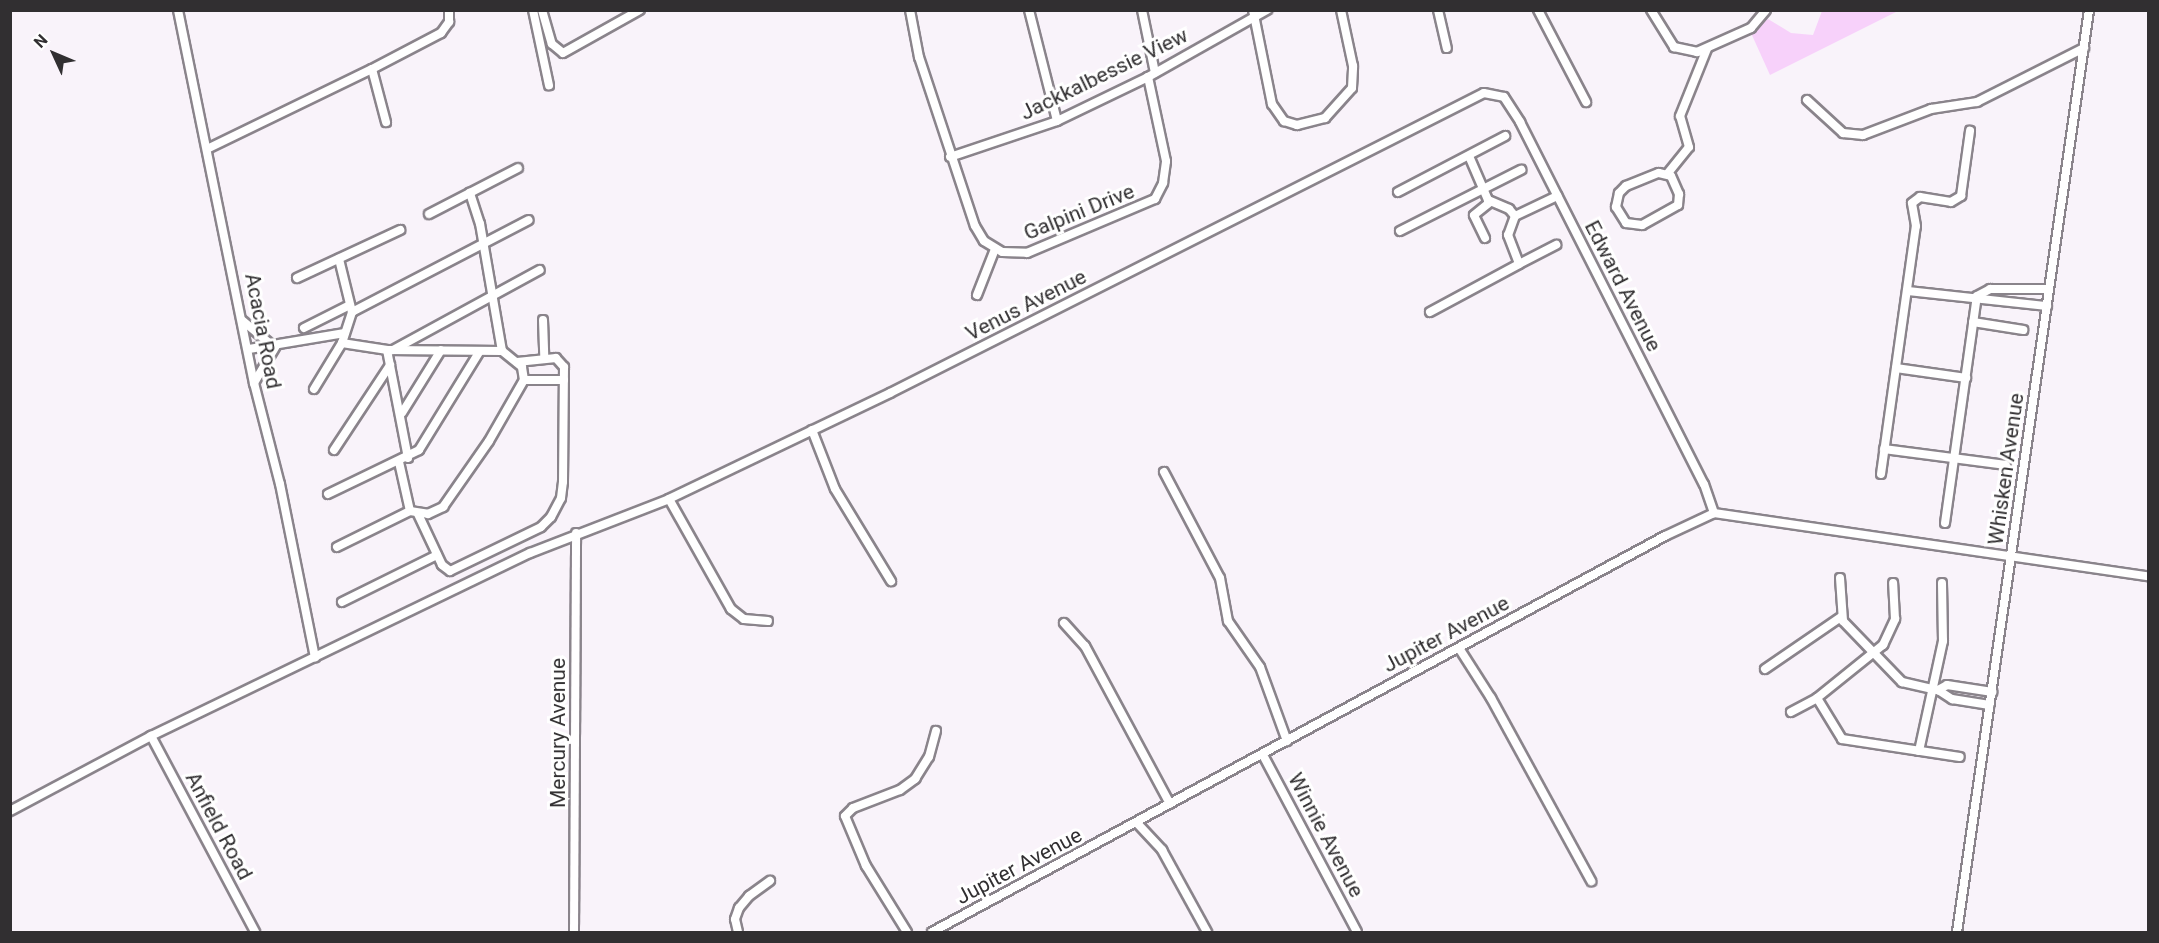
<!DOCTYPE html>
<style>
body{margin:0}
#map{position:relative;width:2159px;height:943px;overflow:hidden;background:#f9f3fa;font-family:Roboto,sans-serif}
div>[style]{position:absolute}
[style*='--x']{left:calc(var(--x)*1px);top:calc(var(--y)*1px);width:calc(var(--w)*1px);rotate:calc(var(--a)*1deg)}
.green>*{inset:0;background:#f7d1fa}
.roads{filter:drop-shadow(2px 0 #8a848b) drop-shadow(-2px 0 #8a848b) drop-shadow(0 2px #8a848b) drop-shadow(0 -2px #8a848b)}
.minor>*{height:8px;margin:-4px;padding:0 4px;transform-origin:4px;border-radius:4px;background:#fff}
span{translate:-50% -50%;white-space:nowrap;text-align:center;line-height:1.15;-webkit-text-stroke:6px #fff;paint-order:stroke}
.street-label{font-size:21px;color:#312f31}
.frame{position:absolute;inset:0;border:12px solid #312f31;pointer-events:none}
.north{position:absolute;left:24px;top:24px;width:60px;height:60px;-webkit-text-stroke:4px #fff;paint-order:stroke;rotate:314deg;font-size:16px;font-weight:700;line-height:24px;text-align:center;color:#312f31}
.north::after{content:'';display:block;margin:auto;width:21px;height:27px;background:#312f31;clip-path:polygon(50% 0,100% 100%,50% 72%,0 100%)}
</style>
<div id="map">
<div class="green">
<i style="clip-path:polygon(1822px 11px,1898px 11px,1770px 75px,1751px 33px,1768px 19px,1791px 33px,1813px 35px)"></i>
</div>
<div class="roads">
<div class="minor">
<i style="--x:178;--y:10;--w:381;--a:78.5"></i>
<i style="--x:254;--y:383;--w:104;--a:75.6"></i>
<i style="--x:280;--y:484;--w:177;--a:78.6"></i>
<i style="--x:533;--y:10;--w:77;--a:78"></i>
<i style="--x:542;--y:10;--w:35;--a:74"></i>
<i style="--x:552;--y:44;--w:14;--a:39"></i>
<i style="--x:563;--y:53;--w:88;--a:-29.2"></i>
<i style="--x:910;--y:10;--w:48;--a:79.2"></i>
<i style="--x:919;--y:57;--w:178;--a:71.7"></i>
<i style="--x:975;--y:226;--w:17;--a:59"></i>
<i style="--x:984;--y:241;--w:21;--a:31"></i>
<i style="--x:1002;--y:252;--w:25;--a:2"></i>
<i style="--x:1027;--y:253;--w:139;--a:-22.9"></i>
<i style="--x:1155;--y:199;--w:18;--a:-63"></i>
<i style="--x:1163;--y:183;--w:22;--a:-82"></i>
<i style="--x:1166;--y:161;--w:86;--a:-102.1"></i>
<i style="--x:1029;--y:10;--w:114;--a:75.8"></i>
<i style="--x:1142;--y:10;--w:64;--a:78.3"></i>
<i style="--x:1253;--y:10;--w:96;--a:78.6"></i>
<i style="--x:1272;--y:104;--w:21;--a:55"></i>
<i style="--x:1284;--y:121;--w:14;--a:17"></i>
<i style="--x:1297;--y:125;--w:29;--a:-14"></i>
<i style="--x:1325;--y:118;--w:40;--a:-48"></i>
<i style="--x:1352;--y:88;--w:22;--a:-87"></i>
<i style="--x:1353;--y:66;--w:57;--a:-102.1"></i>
<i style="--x:1438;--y:10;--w:39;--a:77"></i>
<i style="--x:1538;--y:10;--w:104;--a:62.4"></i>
<i style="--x:1651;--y:10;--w:44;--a:58.1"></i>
<i style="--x:1674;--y:47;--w:24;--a:12"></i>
<i style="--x:1697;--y:52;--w:59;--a:-24"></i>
<i style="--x:1751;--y:28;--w:23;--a:-50"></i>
<i style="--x:372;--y:69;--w:78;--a:-27.6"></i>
<i style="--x:441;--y:33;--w:14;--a:-54"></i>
<i style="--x:449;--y:22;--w:12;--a:-90"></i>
<i style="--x:1807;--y:100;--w:49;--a:42.5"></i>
<i style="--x:1843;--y:133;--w:20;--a:6"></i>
<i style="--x:1863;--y:135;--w:73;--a:-20.9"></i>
<i style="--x:1931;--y:109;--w:47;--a:-8.7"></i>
<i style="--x:1977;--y:102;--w:120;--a:-26.8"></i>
<i style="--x:207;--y:149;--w:183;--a:-25.9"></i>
<i style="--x:372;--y:69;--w:55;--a:75.2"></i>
<i style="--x:1469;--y:156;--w:48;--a:66.6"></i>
<i style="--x:1488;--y:200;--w:23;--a:23"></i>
<i style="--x:1509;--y:209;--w:9;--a:49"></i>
<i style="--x:1515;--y:216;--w:47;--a:-25.5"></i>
<i style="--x:950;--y:157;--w:113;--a:-18.6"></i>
<i style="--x:1057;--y:121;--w:101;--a:-25.8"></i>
<i style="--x:1148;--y:77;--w:137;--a:-29.4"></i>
<i style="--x:1659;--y:173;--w:12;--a:14"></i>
<i style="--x:1671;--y:176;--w:20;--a:66"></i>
<i style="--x:1679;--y:194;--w:11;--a:95"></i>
<i style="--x:1678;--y:205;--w:41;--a:150.9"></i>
<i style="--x:1642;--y:225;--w:16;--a:-173"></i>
<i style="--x:1626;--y:223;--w:19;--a:-122"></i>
<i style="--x:1616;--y:207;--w:14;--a:-78"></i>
<i style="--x:1619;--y:193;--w:10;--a:-45"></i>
<i style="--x:1626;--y:186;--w:35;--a:-22"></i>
<i style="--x:1668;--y:173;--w:33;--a:-51"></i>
<i style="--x:1689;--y:147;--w:32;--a:-106"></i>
<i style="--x:1680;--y:116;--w:72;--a:-68.1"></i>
<i style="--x:1398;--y:192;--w:121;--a:-27.6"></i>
<i style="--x:429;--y:214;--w:100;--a:-27.3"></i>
<i style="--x:1515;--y:216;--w:20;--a:110"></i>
<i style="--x:1508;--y:235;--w:31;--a:69"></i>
<i style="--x:1519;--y:264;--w:42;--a:-27.2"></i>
<i style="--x:1400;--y:231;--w:136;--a:-26.8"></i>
<i style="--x:1485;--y:238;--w:25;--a:-116"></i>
<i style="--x:1474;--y:215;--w:21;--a:-39"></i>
<i style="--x:297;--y:278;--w:114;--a:-25"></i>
<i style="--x:1908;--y:291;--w:140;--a:6.2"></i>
<i style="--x:977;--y:295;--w:49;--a:-68.6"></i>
<i style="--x:1977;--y:296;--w:15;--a:-28"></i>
<i style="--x:1990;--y:289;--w:59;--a:0"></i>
<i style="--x:352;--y:312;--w:199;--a:-27.5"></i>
<i style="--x:1430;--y:312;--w:101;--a:-28.3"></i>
<i style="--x:543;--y:320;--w:38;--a:88"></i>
<i style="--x:243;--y:321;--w:39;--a:40"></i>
<i style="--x:1973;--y:322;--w:51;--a:9.1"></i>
<i style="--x:304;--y:328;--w:51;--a:-26.6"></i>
<i style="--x:342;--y:343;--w:46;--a:8.8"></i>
<i style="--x:387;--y:350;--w:115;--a:0.5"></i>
<i style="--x:249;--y:349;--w:97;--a:-9.5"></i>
<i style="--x:387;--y:350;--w:110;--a:79"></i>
<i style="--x:393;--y:350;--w:167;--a:-28.6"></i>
<i style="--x:1896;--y:368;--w:71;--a:8.1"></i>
<i style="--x:524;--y:380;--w:40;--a:0"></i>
<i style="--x:254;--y:383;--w:43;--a:-59.3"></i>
<i style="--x:314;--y:389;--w:54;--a:-58.7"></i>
<i style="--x:342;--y:343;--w:33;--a:-72"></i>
<i style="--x:352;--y:312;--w:55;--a:-103.8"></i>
<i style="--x:402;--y:413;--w:74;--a:-58.2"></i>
<i style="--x:812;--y:430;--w:63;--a:68.7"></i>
<i style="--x:835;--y:489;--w:108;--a:58.7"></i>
<i style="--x:1884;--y:449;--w:123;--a:7.5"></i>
<i style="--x:334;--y:450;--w:102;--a:-56.6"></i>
<i style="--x:399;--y:462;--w:50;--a:77.3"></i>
<i style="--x:1164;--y:472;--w:120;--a:62.2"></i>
<i style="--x:1220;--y:578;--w:44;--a:79.5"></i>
<i style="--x:1228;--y:621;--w:56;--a:55.2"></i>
<i style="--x:1260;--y:667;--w:79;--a:70"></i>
<i style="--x:1881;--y:474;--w:250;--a:-82"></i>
<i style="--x:1916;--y:226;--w:23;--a:-100"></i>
<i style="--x:1912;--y:203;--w:10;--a:-37"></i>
<i style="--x:1920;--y:197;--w:31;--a:9"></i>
<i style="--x:1951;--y:202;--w:12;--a:-31"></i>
<i style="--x:1961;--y:196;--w:66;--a:-82.1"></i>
<i style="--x:328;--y:494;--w:101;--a:-25.8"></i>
<i style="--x:419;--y:450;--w:116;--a:-58.4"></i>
<i style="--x:669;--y:499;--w:126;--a:60.6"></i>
<i style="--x:731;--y:609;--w:16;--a:38"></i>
<i style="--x:744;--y:619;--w:24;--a:5"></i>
<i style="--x:418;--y:514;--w:56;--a:64.8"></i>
<i style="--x:442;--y:565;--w:10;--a:37"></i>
<i style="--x:450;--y:571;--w:101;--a:-25.8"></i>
<i style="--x:541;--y:527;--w:14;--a:-45"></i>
<i style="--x:551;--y:517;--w:21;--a:-62"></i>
<i style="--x:561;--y:498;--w:16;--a:-83"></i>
<i style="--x:563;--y:482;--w:115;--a:-89.5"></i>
<i style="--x:564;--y:367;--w:12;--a:-132"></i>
<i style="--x:556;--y:358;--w:39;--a:174"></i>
<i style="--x:1945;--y:523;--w:229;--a:-82"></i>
<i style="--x:337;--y:547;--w:81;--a:-26.3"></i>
<i style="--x:410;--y:511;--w:18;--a:9"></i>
<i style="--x:428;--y:514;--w:17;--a:-25"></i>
<i style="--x:443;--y:507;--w:80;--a:-55.1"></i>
<i style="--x:489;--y:441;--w:70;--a:-60.2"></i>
<i style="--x:524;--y:380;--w:13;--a:-99"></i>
<i style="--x:522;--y:367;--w:26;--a:-141"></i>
<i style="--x:502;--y:351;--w:129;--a:-99.8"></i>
<i style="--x:480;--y:224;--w:33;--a:-108"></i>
<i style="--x:1840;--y:578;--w:43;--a:86"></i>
<i style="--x:1843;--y:621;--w:85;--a:46"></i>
<i style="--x:1902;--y:682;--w:37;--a:13"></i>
<i style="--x:1938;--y:690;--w:10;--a:-29"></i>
<i style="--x:1947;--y:685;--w:46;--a:8.8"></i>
<i style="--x:342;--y:602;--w:106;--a:-26.3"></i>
<i style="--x:1064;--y:623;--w:31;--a:48"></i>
<i style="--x:1085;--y:646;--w:179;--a:61.7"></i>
<i style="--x:1459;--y:648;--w:59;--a:57.4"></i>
<i style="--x:1491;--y:698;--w:209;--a:61.3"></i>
<i style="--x:1765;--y:669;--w:92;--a:-34.4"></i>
<i style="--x:1938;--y:690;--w:17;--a:33"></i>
<i style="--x:1952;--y:699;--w:38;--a:9"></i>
<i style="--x:1817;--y:698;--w:48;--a:58.6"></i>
<i style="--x:1842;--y:739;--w:119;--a:8.7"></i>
<i style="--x:1791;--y:712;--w:30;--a:-28"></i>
<i style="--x:1817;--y:698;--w:85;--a:-38.8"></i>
<i style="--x:1883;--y:645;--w:29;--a:-65"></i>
<i style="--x:1895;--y:619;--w:36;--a:-93"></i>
<i style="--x:151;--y:736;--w:222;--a:62"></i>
<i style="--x:1919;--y:751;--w:113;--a:-77.7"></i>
<i style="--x:1943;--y:641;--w:58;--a:-91"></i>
<i style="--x:1263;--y:755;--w:200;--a:62"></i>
<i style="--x:10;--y:811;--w:160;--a:-28"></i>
<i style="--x:151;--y:736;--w:421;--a:-25.8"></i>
<i style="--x:530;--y:553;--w:149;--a:-21.2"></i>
<i style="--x:669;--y:499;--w:245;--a:-25.6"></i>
<i style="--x:890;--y:393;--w:665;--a:-26.8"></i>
<i style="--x:1484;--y:93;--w:20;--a:11"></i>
<i style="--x:1504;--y:97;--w:30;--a:57"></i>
<i style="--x:1520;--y:122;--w:406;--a:63.1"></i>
<i style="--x:1704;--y:484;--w:31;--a:71"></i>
<i style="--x:1137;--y:823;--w:37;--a:47"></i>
<i style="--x:1162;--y:850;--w:94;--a:61.2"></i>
<i style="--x:574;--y:932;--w:399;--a:-89.7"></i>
<i style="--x:738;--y:932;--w:13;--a:-103"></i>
<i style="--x:735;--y:919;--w:12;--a:-70"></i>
<i style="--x:739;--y:908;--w:16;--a:-50"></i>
<i style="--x:749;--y:896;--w:26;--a:-36"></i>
<i style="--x:907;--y:932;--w:78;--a:-121.8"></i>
<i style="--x:866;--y:866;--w:54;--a:-112.8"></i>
<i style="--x:845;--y:816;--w:11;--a:-45"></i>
<i style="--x:853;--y:808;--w:50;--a:-21"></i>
<i style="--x:900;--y:790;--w:19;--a:-36"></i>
<i style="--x:915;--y:779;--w:26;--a:-58"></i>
<i style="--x:929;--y:757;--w:27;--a:-75"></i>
<i style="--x:932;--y:932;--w:833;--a:-28.38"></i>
<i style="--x:1665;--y:536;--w:54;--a:-25.1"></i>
<i style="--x:1714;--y:513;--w:439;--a:8.3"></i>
<i style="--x:1957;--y:932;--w:931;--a:-81.85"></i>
</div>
</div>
<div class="street-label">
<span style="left:1104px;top:74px;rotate:-26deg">Jackkalbessie View</span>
<span style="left:1079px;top:212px;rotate:-22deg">Galpini Drive</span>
<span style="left:1623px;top:286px;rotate:63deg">Edward Avenue</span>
<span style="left:1026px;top:305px;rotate:-27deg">Venus Avenue</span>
<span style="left:263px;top:331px;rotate:79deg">Acacia Road</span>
<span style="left:2006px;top:469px;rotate:-82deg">Whisken Avenue</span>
<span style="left:1446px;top:634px;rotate:-28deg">Jupiter Avenue</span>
<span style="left:558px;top:733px;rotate:-90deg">Mercury Avenue</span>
<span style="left:219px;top:826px;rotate:62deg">Anfield Road</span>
<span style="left:1326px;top:835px;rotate:62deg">Winnie Avenue</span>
<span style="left:1019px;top:866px;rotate:-28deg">Jupiter Avenue</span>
</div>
<div class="frame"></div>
<div class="north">N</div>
</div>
